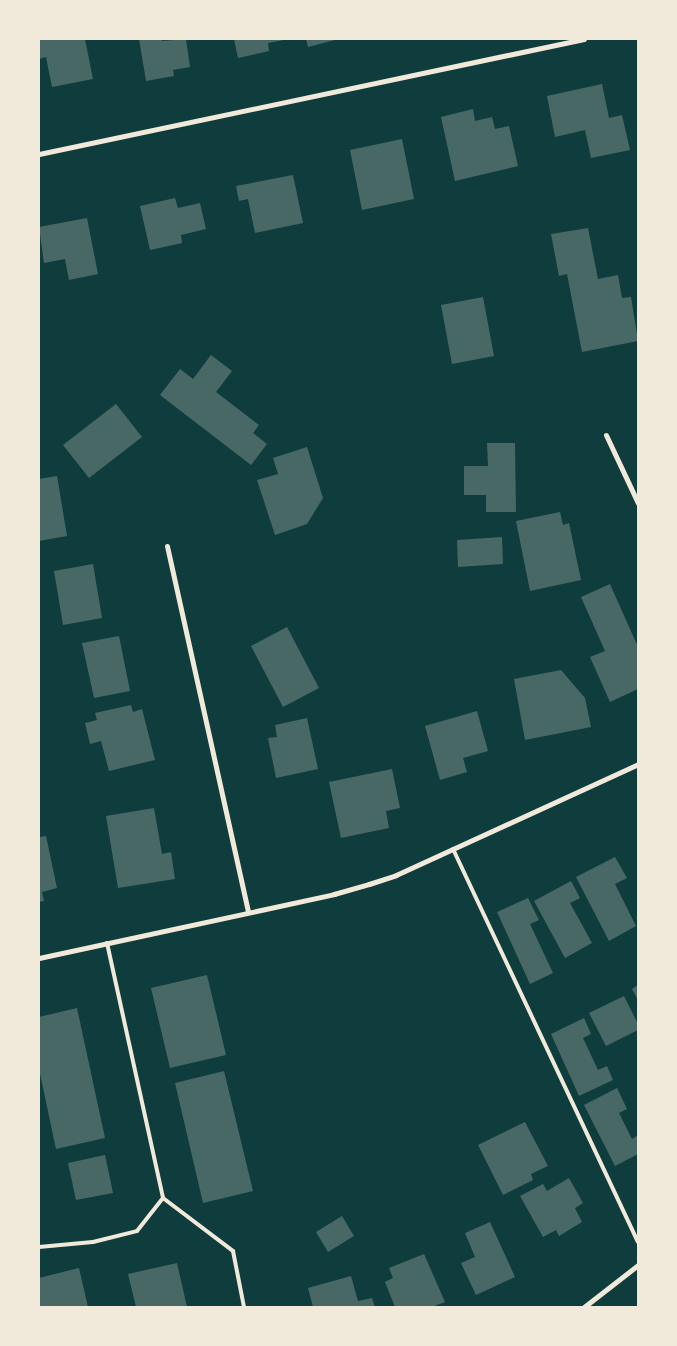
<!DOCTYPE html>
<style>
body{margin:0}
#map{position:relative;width:677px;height:1346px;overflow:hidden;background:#0f3d3e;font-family:Poppins,sans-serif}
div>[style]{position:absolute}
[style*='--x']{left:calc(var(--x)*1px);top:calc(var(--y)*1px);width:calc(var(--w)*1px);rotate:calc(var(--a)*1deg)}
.building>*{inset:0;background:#486865}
.service>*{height:4px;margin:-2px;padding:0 2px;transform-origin:2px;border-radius:2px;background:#f1e9da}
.minor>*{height:5px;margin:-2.5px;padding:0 2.5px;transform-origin:2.5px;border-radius:2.5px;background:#f1e9da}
span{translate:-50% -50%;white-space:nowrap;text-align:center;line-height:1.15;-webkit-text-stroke:4px #f1e9da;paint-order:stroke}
.frame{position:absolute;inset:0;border:40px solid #f1e9da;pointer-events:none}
</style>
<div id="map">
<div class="building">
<i style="clip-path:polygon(39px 39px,85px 39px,93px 79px,52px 87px,46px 57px,39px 59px)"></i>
<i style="clip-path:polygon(139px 39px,162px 39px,162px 41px,186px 39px,190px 67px,173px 70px,174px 76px,146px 81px)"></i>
<i style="clip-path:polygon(234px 39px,283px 39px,284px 40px,268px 43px,269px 51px,238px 58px)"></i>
<i style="clip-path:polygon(306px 39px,339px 39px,308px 47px)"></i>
<i style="clip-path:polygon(602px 84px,609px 118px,622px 115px,630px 150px,591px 158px,585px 130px,555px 137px,547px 96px)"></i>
<i style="clip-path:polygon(473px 109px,475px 121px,492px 117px,495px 129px,509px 126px,518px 166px,455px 181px,441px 117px)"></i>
<i style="clip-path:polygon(402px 139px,414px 199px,362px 210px,350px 150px)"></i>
<i style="clip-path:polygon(293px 175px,303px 223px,255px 233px,248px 199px,239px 201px,236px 186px)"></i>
<i style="clip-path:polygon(175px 198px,178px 208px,200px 203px,206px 229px,181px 235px,182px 243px,150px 250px,140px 206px)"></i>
<i style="clip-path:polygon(87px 218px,98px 274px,69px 280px,65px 259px,44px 263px,39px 227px)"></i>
<i style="clip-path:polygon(588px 228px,598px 279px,618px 275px,622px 298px,631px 297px,638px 341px,582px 352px,567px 274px,559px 276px,551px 234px)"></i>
<i style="clip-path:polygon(483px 297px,494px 356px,452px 364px,441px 305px)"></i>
<i style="clip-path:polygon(211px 355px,232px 371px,216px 392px,259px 425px,253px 433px,267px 444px,251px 465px,160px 395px,180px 369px,193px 379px)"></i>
<i style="clip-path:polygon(116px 404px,142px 437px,89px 478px,63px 445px)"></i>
<i style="clip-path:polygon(487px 443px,515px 443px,516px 512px,486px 512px,486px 495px,464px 495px,464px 466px,488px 466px)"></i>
<i style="clip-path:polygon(307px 447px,323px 498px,307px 524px,275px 535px,257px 480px,278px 474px,273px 458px)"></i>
<i style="clip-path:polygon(57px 476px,67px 536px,39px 541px,39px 479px)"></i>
<i style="clip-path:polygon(560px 512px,563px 525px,569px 523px,581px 580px,530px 591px,516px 521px)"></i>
<i style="clip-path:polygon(502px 537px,503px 564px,458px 567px,457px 540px)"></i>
<i style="clip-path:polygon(93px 564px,102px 618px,63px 625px,54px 571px)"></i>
<i style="clip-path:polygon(610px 584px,638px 647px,638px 689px,610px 702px,590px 657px,605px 651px,581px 597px)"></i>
<i style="clip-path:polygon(287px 627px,319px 688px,283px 707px,251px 646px)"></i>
<i style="clip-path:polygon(119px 636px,130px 691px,94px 698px,82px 643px)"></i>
<i style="clip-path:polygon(561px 670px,585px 698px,591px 727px,525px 740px,514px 679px)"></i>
<i style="clip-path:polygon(131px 705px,133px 712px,142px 709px,155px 760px,109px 771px,101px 741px,90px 744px,85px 723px,97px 720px,95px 713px)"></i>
<i style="clip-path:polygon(477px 711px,488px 751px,463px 758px,467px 772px,440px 780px,425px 726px)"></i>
<i style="clip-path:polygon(307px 718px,318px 769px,276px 778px,268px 738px,277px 737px,275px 725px)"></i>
<i style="clip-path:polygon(392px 769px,400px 808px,386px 811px,389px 828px,341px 838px,329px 782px)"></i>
<i style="clip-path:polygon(154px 808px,162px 854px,171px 852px,175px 879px,118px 888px,106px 816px)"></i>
<i style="clip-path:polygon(46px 836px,57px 888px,42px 892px,44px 901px,39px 902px,39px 837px)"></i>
<i style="clip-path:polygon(615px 857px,627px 878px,615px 884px,636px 926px,609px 941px,576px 877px)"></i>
<i style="clip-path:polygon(571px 881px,580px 898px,570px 903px,592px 943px,565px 958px,534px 901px)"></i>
<i style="clip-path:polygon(528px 898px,539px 920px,530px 924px,553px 973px,530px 984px,497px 912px)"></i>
<i style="clip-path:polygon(207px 975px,226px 1055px,170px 1068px,151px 988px)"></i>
<i style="clip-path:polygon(638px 985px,638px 1000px,632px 989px)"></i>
<i style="clip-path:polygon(624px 996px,638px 1024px,638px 1030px,606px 1046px,589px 1013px)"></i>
<i style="clip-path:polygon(77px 1008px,105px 1138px,56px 1149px,39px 1069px,39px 1017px)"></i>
<i style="clip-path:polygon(584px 1018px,591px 1034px,583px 1038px,598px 1070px,607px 1066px,613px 1080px,579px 1096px,551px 1034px)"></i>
<i style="clip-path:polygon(224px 1071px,253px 1191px,203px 1203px,175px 1083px)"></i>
<i style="clip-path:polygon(617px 1088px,627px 1109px,619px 1113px,632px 1139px,637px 1136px,638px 1138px,638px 1154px,615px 1166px,584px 1105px)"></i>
<i style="clip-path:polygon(525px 1122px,548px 1166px,531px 1174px,533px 1180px,503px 1195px,478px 1145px)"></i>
<i style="clip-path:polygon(105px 1155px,113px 1193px,76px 1200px,68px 1163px)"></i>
<i style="clip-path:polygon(569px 1178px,583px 1203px,575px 1208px,582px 1222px,559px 1236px,556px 1230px,543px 1237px,520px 1196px,543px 1184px,547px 1191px)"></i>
<i style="clip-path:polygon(342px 1216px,354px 1236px,328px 1252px,316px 1232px)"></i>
<i style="clip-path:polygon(490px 1222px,515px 1277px,476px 1295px,461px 1263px,475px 1257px,465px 1233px)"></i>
<i style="clip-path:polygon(424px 1254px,445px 1302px,432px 1307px,395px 1307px,385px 1282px,393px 1278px,389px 1268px)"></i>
<i style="clip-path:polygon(177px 1263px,187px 1307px,136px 1307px,128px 1274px)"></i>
<i style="clip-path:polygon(79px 1268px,88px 1307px,39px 1307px,39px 1278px)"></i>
<i style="clip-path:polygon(351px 1276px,358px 1301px,372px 1298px,375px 1307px,313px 1307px,308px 1288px)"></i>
</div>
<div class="service">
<i style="--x:453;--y:849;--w:434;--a:64.8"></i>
<i style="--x:107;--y:943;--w:261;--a:77.6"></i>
<i style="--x:163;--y:1198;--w:88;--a:37.1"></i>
<i style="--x:233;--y:1251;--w:57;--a:78.9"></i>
<i style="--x:39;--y:1247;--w:54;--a:-5.3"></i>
<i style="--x:93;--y:1242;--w:45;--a:-14"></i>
<i style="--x:137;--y:1231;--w:42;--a:-51.8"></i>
</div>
<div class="minor">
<i style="--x:39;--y:154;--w:557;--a:-11.92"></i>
<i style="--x:606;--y:435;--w:75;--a:64.8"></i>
<i style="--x:167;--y:546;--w:374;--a:77.5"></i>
<i style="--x:39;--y:958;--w:302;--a:-12.2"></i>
<i style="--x:334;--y:894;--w:36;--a:-16"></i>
<i style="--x:369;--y:884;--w:28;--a:-18"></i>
<i style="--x:396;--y:875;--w:266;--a:-24.6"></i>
<i style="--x:584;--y:1307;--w:68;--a:-37.9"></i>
</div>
<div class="frame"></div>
</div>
